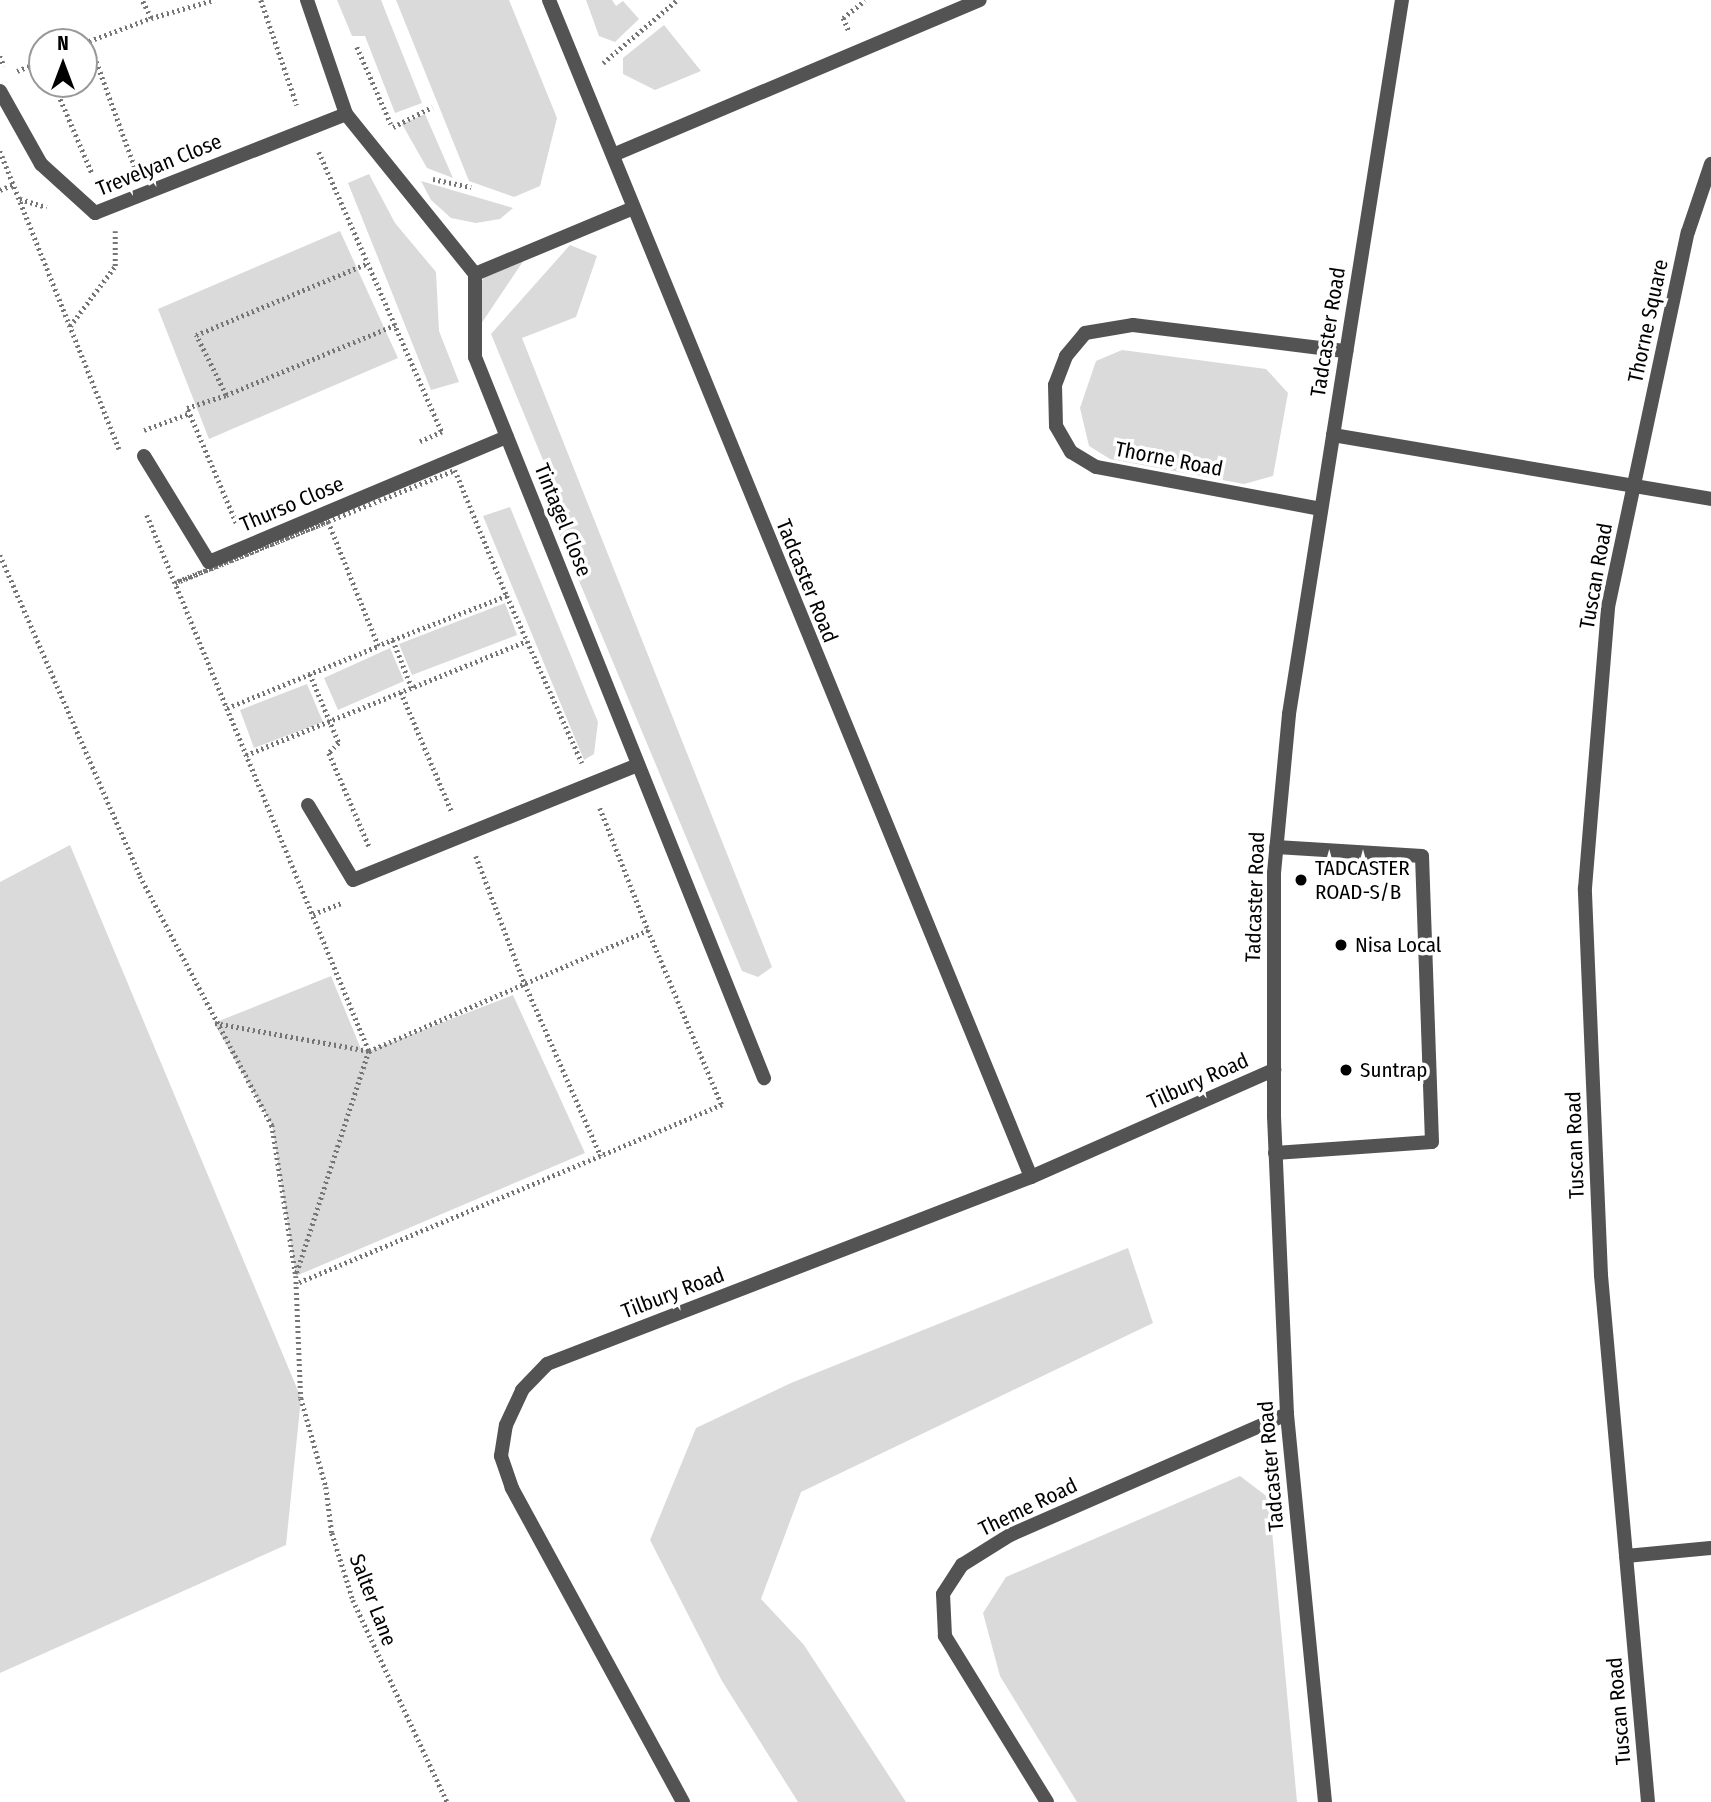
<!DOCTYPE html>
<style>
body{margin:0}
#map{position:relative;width:1711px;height:1802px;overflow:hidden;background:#fff;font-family:"Fira Sans Condensed",sans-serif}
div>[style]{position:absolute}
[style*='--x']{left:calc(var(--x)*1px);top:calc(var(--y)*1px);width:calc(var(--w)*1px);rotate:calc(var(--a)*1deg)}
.green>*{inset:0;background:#dadada}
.path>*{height:4.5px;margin-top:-2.25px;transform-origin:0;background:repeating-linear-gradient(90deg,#757575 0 2px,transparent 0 5.5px)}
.service>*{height:14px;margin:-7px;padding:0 7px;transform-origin:7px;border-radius:7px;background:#535353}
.minor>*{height:14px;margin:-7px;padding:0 7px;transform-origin:7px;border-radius:7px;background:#535353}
.dots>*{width:19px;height:19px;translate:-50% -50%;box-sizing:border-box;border:4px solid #fff;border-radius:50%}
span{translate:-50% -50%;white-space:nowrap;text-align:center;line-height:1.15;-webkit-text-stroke:7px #fff;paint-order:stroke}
.street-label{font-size:21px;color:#000}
.poi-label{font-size:21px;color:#000}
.left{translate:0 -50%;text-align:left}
.north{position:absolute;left:28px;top:28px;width:70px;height:70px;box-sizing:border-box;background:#fff;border:2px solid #999;border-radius:50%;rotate:0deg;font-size:19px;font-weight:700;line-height:28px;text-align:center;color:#000}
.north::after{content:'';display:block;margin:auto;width:24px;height:32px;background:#000;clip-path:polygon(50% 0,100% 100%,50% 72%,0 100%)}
</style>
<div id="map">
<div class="green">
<i style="clip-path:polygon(337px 0,381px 0,422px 103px,395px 113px,365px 36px,352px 36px)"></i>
<i style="clip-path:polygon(396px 0,509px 0,557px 118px,540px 186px,514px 197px,469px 181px)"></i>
<i style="clip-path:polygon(586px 0,612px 0,616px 6px,623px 1px,639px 19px,615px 42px,599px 36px)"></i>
<i style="clip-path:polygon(664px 25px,701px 71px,655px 90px,623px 74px,623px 58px)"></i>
<i style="clip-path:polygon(425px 114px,453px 178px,427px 168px,402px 124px)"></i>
<i style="clip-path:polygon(369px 174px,395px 223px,436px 272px,439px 331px,459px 382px,431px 390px,348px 183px)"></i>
<i style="clip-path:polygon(421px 181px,513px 208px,500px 219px,476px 223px,451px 218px,431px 200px)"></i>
<i style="clip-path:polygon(340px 231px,398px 358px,209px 439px,158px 309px)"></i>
<i style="clip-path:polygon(570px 245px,597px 256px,576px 317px,522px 338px,772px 967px,758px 977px,742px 971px,544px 497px,555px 489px,491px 334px)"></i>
<i style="clip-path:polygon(530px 251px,475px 333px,475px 293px,490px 267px)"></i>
<i style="clip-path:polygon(1122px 350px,1266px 369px,1288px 393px,1273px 476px,1244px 484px,1110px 459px,1089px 446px,1080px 408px,1096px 361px)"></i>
<i style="clip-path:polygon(510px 507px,598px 722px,594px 754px,584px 760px,483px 516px)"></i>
<i style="clip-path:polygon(505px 603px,517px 635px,412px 675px,399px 644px)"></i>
<i style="clip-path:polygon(390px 648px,404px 681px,338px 710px,324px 678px)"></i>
<i style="clip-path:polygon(307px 684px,323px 722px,254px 748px,240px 710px)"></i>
<i style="clip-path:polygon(70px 845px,301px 1398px,286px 1545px,0 1673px,0 882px)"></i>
<i style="clip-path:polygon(331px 976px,361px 1049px,369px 1051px,513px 995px,585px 1153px,296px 1276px,272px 1125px,214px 1023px)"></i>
<i style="clip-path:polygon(1128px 1248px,1153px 1323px,801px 1492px,761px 1599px,804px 1645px,906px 1802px,798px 1802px,722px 1681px,650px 1540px,696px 1428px,791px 1383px)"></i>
<i style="clip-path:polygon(1240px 1476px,1269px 1498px,1297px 1802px,1077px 1802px,1000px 1676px,983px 1613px,1006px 1577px)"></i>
</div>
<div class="path">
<i style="--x:261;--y:0;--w:111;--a:71.1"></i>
<i style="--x:151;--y:18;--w:66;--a:-15.9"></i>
<i style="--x:848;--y:30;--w:13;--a:-113"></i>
<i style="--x:843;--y:18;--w:28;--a:-39"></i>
<i style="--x:89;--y:41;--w:66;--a:-20.4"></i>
<i style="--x:151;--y:18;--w:20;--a:-117"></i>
<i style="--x:84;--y:43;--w:5;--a:-22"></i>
<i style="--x:89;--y:41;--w:137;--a:70"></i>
<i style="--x:357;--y:47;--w:84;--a:66.2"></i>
<i style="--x:0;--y:56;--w:11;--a:68"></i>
<i style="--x:603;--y:63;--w:97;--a:-40.4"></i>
<i style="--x:17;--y:71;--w:27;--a:-22"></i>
<i style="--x:54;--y:84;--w:97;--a:66.9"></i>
<i style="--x:393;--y:127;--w:44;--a:-27.1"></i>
<i style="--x:0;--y:151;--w:321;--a:68.2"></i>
<i style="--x:319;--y:152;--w:306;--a:66.3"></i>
<i style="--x:442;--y:432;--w:24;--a:156"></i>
<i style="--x:433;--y:179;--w:39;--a:12"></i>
<i style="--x:0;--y:190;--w:15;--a:-23"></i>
<i style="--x:20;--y:199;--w:28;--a:17"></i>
<i style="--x:70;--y:326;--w:75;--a:-53.1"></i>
<i style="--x:115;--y:266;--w:35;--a:-90"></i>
<i style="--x:226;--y:395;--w:183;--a:-22.5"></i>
<i style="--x:144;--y:430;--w:49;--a:-20.3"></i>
<i style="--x:455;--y:470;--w:136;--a:67.6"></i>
<i style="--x:507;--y:596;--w:138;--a:158.8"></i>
<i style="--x:378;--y:646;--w:134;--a:-112"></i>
<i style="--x:328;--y:522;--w:165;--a:158.3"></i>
<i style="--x:175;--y:583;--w:302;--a:-22"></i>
<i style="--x:147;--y:515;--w:580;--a:67.5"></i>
<i style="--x:369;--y:1051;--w:304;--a:-23.4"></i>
<i style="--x:648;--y:930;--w:190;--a:67.1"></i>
<i style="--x:722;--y:1105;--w:462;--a:157.2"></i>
<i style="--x:236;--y:523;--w:125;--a:-113.1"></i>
<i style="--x:187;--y:408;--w:41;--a:-18.4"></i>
<i style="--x:226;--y:395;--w:67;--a:-116.6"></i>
<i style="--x:196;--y:335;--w:186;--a:-22.7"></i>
<i style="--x:0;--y:555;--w:350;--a:66.4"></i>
<i style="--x:140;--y:876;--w:282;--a:62.1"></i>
<i style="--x:272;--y:1125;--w:153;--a:81"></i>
<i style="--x:296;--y:1276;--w:122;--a:87.7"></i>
<i style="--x:301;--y:1398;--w:92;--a:74.3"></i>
<i style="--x:326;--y:1487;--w:46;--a:82.6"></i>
<i style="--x:332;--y:1533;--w:70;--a:72.6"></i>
<i style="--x:353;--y:1600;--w:223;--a:65"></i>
<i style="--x:507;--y:596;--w:183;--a:65.8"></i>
<i style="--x:393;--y:640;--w:52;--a:68.4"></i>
<i style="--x:310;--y:674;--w:75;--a:67.2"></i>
<i style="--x:339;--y:743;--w:14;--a:135"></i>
<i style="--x:329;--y:753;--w:103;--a:66.7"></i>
<i style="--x:401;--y:692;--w:130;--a:67"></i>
<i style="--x:227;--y:708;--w:163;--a:-22.3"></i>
<i style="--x:246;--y:755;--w:303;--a:-22.1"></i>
<i style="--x:600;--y:808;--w:131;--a:68.5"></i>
<i style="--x:476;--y:856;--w:137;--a:69.1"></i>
<i style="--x:525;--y:984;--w:188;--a:66.2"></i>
<i style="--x:313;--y:914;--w:30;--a:-21"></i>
<i style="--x:215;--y:1023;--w:157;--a:10.3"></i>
<i style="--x:369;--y:1051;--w:233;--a:108"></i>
</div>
<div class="service">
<i style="--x:1275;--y:1153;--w:157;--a:-4"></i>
<i style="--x:1432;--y:1142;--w:286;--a:-92"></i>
<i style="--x:1422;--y:856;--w:146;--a:-176.5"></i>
</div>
<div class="minor">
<i style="--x:307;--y:0;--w:120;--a:71.1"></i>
<i style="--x:346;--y:114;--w:206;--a:51.1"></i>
<i style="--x:475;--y:274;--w:83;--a:90"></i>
<i style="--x:475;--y:357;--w:777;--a:68.16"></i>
<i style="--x:549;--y:0;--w:1272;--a:67.73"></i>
<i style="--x:0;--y:91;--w:84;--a:60.7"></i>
<i style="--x:41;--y:164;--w:73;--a:42.2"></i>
<i style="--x:95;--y:213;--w:270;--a:-21.5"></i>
<i style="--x:613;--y:155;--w:398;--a:-22.9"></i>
<i style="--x:475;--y:274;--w:169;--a:-22.6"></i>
<i style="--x:1333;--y:435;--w:383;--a:9.6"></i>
<i style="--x:144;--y:456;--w:124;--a:58.5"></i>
<i style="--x:209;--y:562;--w:323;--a:-22.8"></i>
<i style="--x:1321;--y:509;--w:229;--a:-169.4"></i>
<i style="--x:1096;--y:467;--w:29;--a:-149"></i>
<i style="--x:1071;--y:452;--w:30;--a:-120"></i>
<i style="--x:1056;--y:426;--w:41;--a:-91.4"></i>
<i style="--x:1055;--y:385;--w:31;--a:-69"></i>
<i style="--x:1066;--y:356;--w:30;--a:-50"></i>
<i style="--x:1085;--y:333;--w:49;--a:-9.5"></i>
<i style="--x:1133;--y:325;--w:215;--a:7"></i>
<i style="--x:308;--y:805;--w:87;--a:59"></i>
<i style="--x:353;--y:880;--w:307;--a:-22"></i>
<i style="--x:1626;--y:1556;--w:85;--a:-5.4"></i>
<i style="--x:683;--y:1802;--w:358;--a:-118.6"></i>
<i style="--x:512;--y:1488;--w:34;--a:-109"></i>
<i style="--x:501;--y:1456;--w:31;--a:-81"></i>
<i style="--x:506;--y:1425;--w:38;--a:-65"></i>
<i style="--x:522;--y:1390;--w:36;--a:-46"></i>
<i style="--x:547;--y:1364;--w:519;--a:-21.12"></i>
<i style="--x:1031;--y:1177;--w:266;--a:-23.8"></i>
<i style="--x:1047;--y:1802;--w:195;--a:-121.6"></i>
<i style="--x:945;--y:1636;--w:42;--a:-92.7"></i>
<i style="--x:943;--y:1594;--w:35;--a:-57"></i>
<i style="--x:962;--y:1565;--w:57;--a:-32"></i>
<i style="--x:1010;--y:1535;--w:302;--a:-23.6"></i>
<i style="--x:1325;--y:1802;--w:390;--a:-95.6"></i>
<i style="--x:1287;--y:1414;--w:298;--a:-92.5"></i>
<i style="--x:1274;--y:1116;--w:243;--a:-90"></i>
<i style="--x:1274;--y:873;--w:160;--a:-84.6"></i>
<i style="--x:1289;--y:714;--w:723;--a:-81.01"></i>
<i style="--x:1648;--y:1802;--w:529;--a:-95.1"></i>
<i style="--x:1601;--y:1275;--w:387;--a:-92.4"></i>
<i style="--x:1585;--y:888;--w:282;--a:-85.3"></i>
<i style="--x:1608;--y:607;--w:383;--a:-78"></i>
<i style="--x:1688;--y:232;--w:72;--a:-71.3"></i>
</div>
<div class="dots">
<i style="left:1301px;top:880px;background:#000"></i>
<i style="left:1341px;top:945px;background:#000"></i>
<i style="left:1346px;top:1070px;background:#000"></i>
</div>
<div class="street-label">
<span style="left:159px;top:165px;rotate:-22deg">Trevelyan Close</span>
<span style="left:1648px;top:321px;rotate:-78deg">Thorne Square</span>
<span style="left:1328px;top:332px;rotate:-81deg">Tadcaster Road</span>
<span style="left:1169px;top:459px;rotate:11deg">Thorne Road</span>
<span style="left:292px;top:504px;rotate:-23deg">Thurso Close</span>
<span style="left:563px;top:520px;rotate:68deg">Tintagel Close</span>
<span style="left:1596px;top:576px;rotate:-80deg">Tuscan Road</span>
<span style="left:807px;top:581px;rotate:68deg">Tadcaster Road</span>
<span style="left:1255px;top:897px;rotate:-88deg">Tadcaster Road</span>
<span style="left:1198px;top:1081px;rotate:-24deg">Tilbury Road</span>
<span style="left:1575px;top:1145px;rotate:-92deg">Tuscan Road</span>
<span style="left:673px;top:1293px;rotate:-21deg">Tilbury Road</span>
<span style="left:1271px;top:1466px;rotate:-95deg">Tadcaster Road</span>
<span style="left:1028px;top:1507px;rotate:-26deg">Theme Road</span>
<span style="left:373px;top:1600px;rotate:69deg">Salter Lane</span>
<span style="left:1619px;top:1711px;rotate:-95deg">Tuscan Road</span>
</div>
<div class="poi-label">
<span class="left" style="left:1315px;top:880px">TADCASTER<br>ROAD-S/B</span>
<span class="left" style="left:1355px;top:945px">Nisa Local</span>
<span class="left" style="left:1360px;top:1070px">Suntrap</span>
</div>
<div class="north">N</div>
</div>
